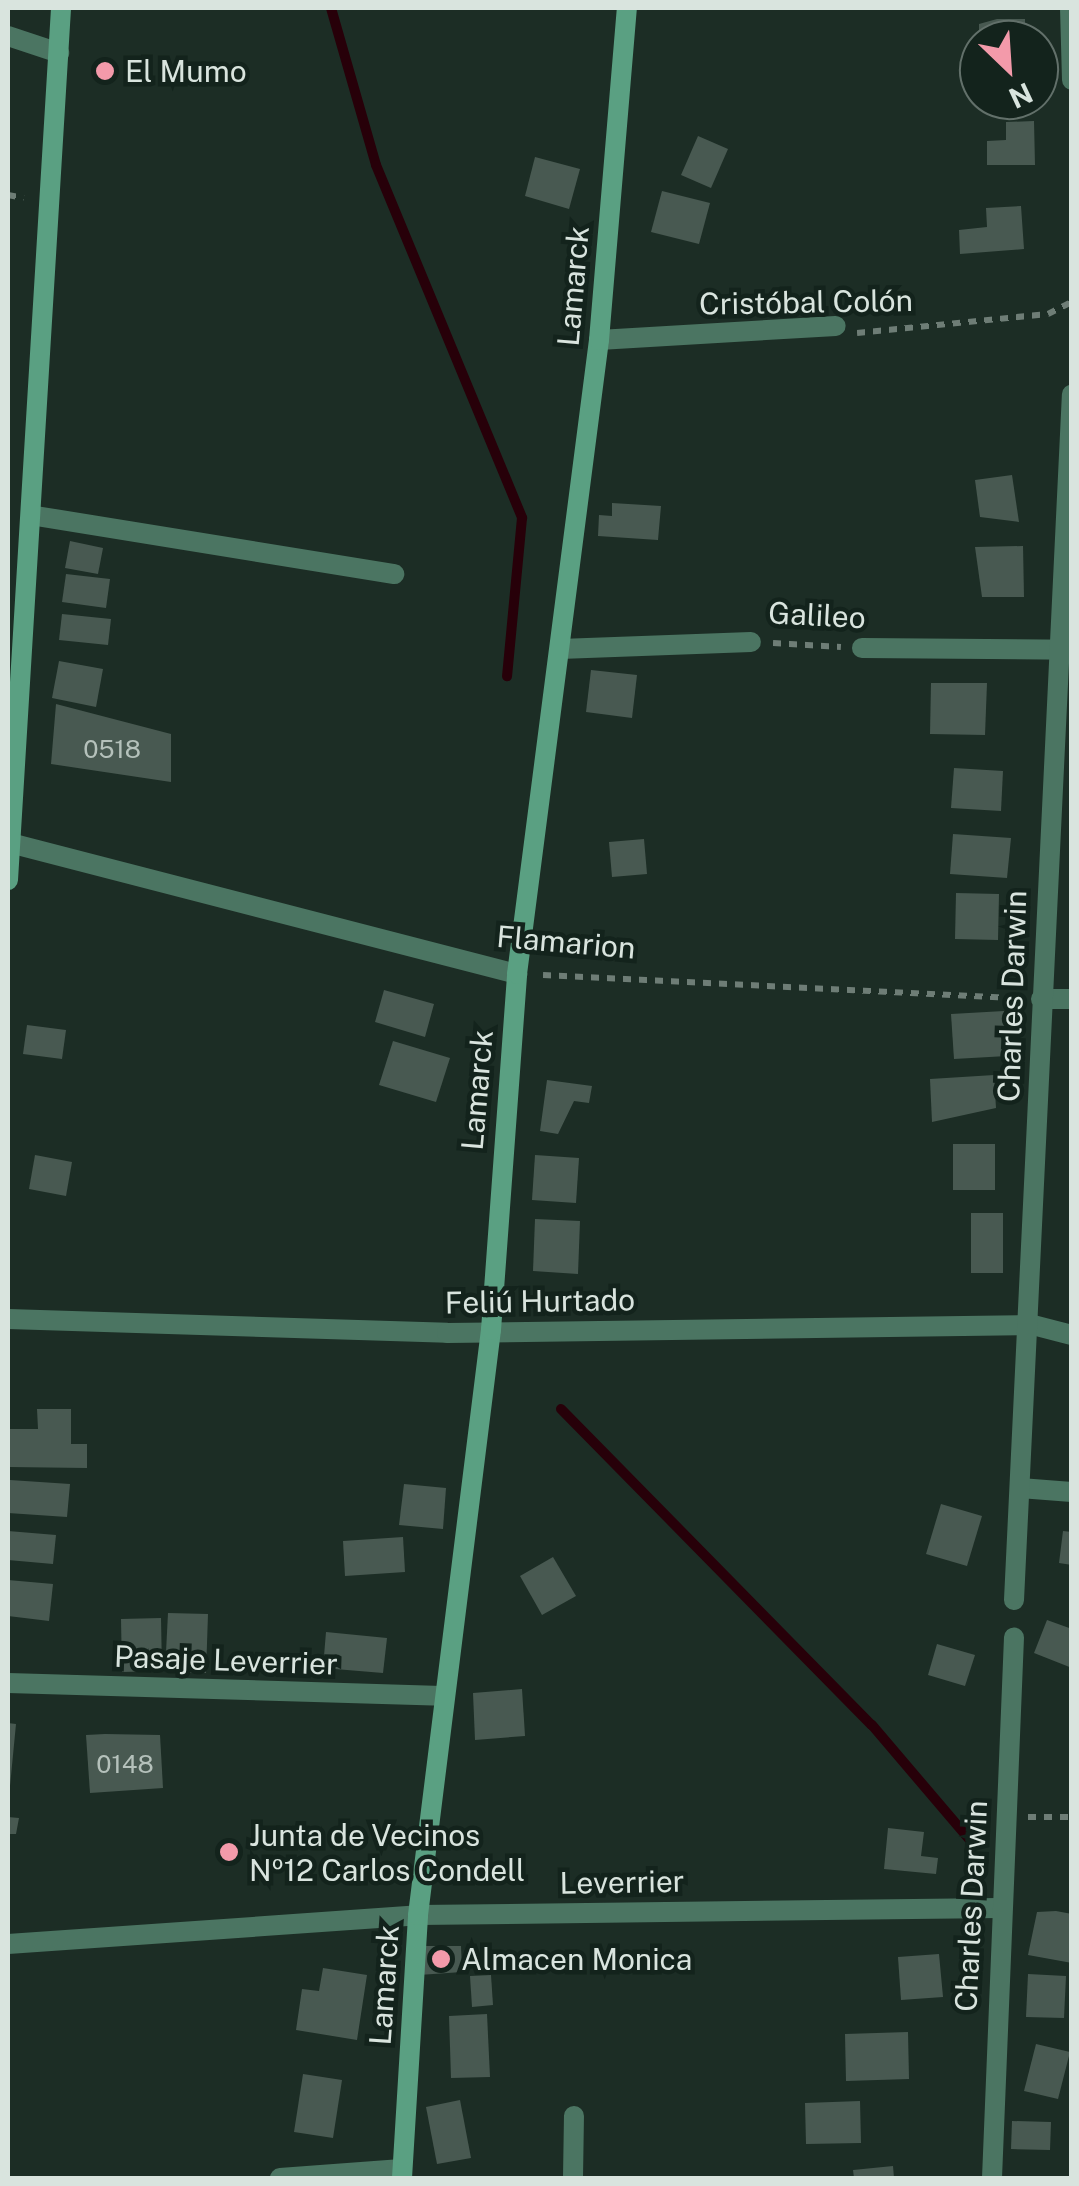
<!DOCTYPE html>
<meta charset="utf-8">
<style>
body{margin:0}
#map{position:relative;width:1079px;height:2186px;overflow:hidden;background:#1c2d25;font-family:"Public Sans",sans-serif}
div>[style]{position:absolute}
[style*='--x']{left:calc(var(--x)*1px);top:calc(var(--y)*1px);width:calc(var(--w)*1px);rotate:calc(var(--a)*1deg)}
.stream>*{height:10px;margin:-5px;padding:0 5px;transform-origin:5px;border-radius:5px;background:#270009}
.building>*{inset:0;background:#485951}
.path>*{height:6px;margin-top:-3px;transform-origin:0;background:repeating-linear-gradient(90deg,#6e7d76 0 8px,transparent 0 16px)}
.minor>*{height:20px;margin:-10px;padding:0 10px;transform-origin:10px;border-radius:10px;background:#4b7562}
.tertiary>*{height:20px;margin:-10px;padding:0 10px;transform-origin:10px;border-radius:10px;background:#4b7562}
.secondary>*{height:20px;margin:-10px;padding:0 10px;transform-origin:10px;border-radius:10px;background:#5aa082}
.dots>*{width:28px;height:28px;translate:-50% -50%;box-sizing:border-box;border:5px solid #13231c;border-radius:50%}
span{translate:-50% -50%;white-space:nowrap;text-align:center;line-height:1.15;-webkit-text-stroke:9px #13231c;paint-order:stroke}
.number-label{font-size:25px;color:#b5c1bb}
.number-label span{-webkit-text-stroke-width:0}
.poi-label{font-size:30px;color:#d9e4de}
.left{translate:0 -50%;text-align:left}
.street-label{font-size:30px;color:#d9e4de}
.frame{position:absolute;inset:0;border:10px solid #d9e4de;pointer-events:none}
.north{position:absolute;left:959px;top:20px;width:100px;height:100px;box-sizing:border-box;background:#13231c;border:2px solid #62706a;border-radius:50%;rotate:155deg;font-size:28px;font-weight:700;line-height:40px;text-align:center;color:#d9e4de}
.north::after{content:'';display:block;margin:auto;width:35px;height:45px;background:#f39aaa;clip-path:polygon(50% 0,100% 100%,50% 72%,0 100%)}
</style>
<div id="map">
<div class="stream">
<i style="--x:331;--y:8;--w:163;--a:74"></i>
<i style="--x:376;--y:165;--w:382;--a:67.5"></i>
<i style="--x:522;--y:518;--w:159;--a:95.4"></i>
<i style="--x:561;--y:1409;--w:443;--a:45.5"></i>
<i style="--x:872;--y:1725;--w:157;--a:49.6"></i>
</div>
<div class="building">
<i style="clip-path:polygon(997px 19px,1025px 19px,1025px 40px,979px 40px,979px 24px)"></i>
<i style="clip-path:polygon(1034px 121px,1035px 165px,987px 165px,987px 141px,1006px 140px,1006px 122px)"></i>
<i style="clip-path:polygon(698px 136px,728px 149px,711px 188px,681px 175px)"></i>
<i style="clip-path:polygon(535px 157px,580px 169px,569px 209px,525px 196px)"></i>
<i style="clip-path:polygon(662px 191px,710px 203px,699px 244px,651px 232px)"></i>
<i style="clip-path:polygon(1021px 206px,1024px 249px,960px 254px,959px 230px,987px 227px,986px 208px)"></i>
<i style="clip-path:polygon(1012px 475px,1019px 522px,980px 517px,975px 480px)"></i>
<i style="clip-path:polygon(612px 503px,661px 506px,658px 540px,598px 536px,599px 515px,612px 516px)"></i>
<i style="clip-path:polygon(70px 541px,103px 548px,98px 574px,65px 568px)"></i>
<i style="clip-path:polygon(1023px 546px,1024px 597px,982px 597px,975px 547px)"></i>
<i style="clip-path:polygon(66px 574px,110px 579px,106px 608px,62px 602px)"></i>
<i style="clip-path:polygon(62px 614px,111px 619px,108px 645px,59px 640px)"></i>
<i style="clip-path:polygon(59px 661px,103px 669px,96px 707px,52px 698px)"></i>
<i style="clip-path:polygon(591px 670px,637px 675px,632px 718px,586px 712px)"></i>
<i style="clip-path:polygon(931px 683px,987px 683px,985px 735px,930px 734px)"></i>
<i style="clip-path:polygon(56px 704px,171px 734px,171px 782px,51px 764px)"></i>
<i style="clip-path:polygon(954px 768px,1003px 771px,1001px 811px,951px 808px)"></i>
<i style="clip-path:polygon(953px 834px,1011px 838px,1007px 878px,950px 874px)"></i>
<i style="clip-path:polygon(644px 839px,647px 874px,612px 877px,609px 842px)"></i>
<i style="clip-path:polygon(956px 893px,999px 894px,998px 940px,955px 939px)"></i>
<i style="clip-path:polygon(384px 990px,434px 1004px,425px 1037px,375px 1022px)"></i>
<i style="clip-path:polygon(1004px 1011px,1007px 1056px,954px 1059px,951px 1014px)"></i>
<i style="clip-path:polygon(27px 1025px,66px 1030px,62px 1059px,23px 1054px)"></i>
<i style="clip-path:polygon(393px 1041px,450px 1058px,436px 1102px,379px 1085px)"></i>
<i style="clip-path:polygon(994px 1075px,996px 1108px,932px 1122px,930px 1079px)"></i>
<i style="clip-path:polygon(547px 1080px,592px 1086px,589px 1103px,574px 1101px,558px 1134px,540px 1131px)"></i>
<i style="clip-path:polygon(953px 1144px,995px 1144px,995px 1190px,953px 1190px)"></i>
<i style="clip-path:polygon(35px 1155px,72px 1162px,66px 1196px,29px 1189px)"></i>
<i style="clip-path:polygon(535px 1155px,579px 1158px,576px 1203px,532px 1200px)"></i>
<i style="clip-path:polygon(971px 1213px,1003px 1213px,1003px 1273px,971px 1273px)"></i>
<i style="clip-path:polygon(535px 1219px,580px 1221px,578px 1274px,533px 1271px)"></i>
<i style="clip-path:polygon(37px 1409px,71px 1409px,71px 1444px,87px 1444px,87px 1468px,9px 1467px,9px 1429px,38px 1429px)"></i>
<i style="clip-path:polygon(10px 1480px,70px 1484px,67px 1517px,8px 1513px)"></i>
<i style="clip-path:polygon(404px 1484px,446px 1488px,443px 1529px,399px 1525px)"></i>
<i style="clip-path:polygon(941px 1504px,982px 1516px,967px 1566px,926px 1554px)"></i>
<i style="clip-path:polygon(8px 1531px,56px 1535px,53px 1564px,8px 1560px)"></i>
<i style="clip-path:polygon(1063px 1531px,1072px 1532px,1072px 1565px,1059px 1563px)"></i>
<i style="clip-path:polygon(403px 1537px,405px 1572px,345px 1576px,343px 1541px)"></i>
<i style="clip-path:polygon(553px 1557px,576px 1596px,542px 1615px,520px 1576px)"></i>
<i style="clip-path:polygon(8px 1580px,53px 1584px,49px 1621px,8px 1616px)"></i>
<i style="clip-path:polygon(168px 1613px,208px 1614px,206px 1673px,165px 1672px)"></i>
<i style="clip-path:polygon(161px 1618px,162px 1671px,122px 1672px,121px 1619px)"></i>
<i style="clip-path:polygon(1047px 1620px,1072px 1629px,1072px 1668px,1034px 1653px)"></i>
<i style="clip-path:polygon(326px 1632px,387px 1638px,383px 1673px,323px 1668px)"></i>
<i style="clip-path:polygon(937px 1644px,975px 1655px,965px 1686px,928px 1675px)"></i>
<i style="clip-path:polygon(522px 1689px,525px 1736px,475px 1740px,473px 1693px)"></i>
<i style="clip-path:polygon(8px 1723px,16px 1724px,10px 1786px,8px 1786px)"></i>
<i style="clip-path:polygon(105px 1734px,160px 1735px,163px 1788px,90px 1793px,86px 1735px)"></i>
<i style="clip-path:polygon(8px 1817px,19px 1818px,16px 1834px,8px 1834px)"></i>
<i style="clip-path:polygon(888px 1828px,924px 1832px,921px 1856px,938px 1858px,936px 1874px,884px 1869px)"></i>
<i style="clip-path:polygon(1056px 1911px,1072px 1914px,1072px 1963px,1028px 1955px,1037px 1912px)"></i>
<i style="clip-path:polygon(422px 1946px,461px 1946px,462px 1972px,419px 1975px)"></i>
<i style="clip-path:polygon(939px 1954px,943px 1997px,901px 2000px,898px 1957px)"></i>
<i style="clip-path:polygon(323px 1968px,367px 1975px,357px 2040px,296px 2030px,302px 1989px,319px 1991px)"></i>
<i style="clip-path:polygon(1028px 1974px,1066px 1976px,1064px 2018px,1026px 2017px)"></i>
<i style="clip-path:polygon(491px 1975px,493px 2005px,472px 2007px,470px 1976px)"></i>
<i style="clip-path:polygon(487px 2014px,490px 2077px,451px 2078px,449px 2016px)"></i>
<i style="clip-path:polygon(908px 2032px,909px 2079px,846px 2081px,845px 2034px)"></i>
<i style="clip-path:polygon(1036px 2044px,1070px 2052px,1058px 2099px,1024px 2091px)"></i>
<i style="clip-path:polygon(303px 2074px,342px 2080px,333px 2138px,294px 2132px)"></i>
<i style="clip-path:polygon(460px 2100px,471px 2158px,437px 2164px,426px 2107px)"></i>
<i style="clip-path:polygon(860px 2101px,861px 2143px,806px 2144px,805px 2103px)"></i>
<i style="clip-path:polygon(1012px 2121px,1051px 2122px,1050px 2150px,1011px 2149px)"></i>
<i style="clip-path:polygon(893px 2166px,894px 2178px,854px 2178px,853px 2170px)"></i>
</div>
<div class="path">
<i style="--x:8;--y:195;--w:16;--a:11"></i>
<i style="--x:857;--y:333;--w:192;--a:-5.7"></i>
<i style="--x:1048;--y:314;--w:27;--a:-27"></i>
<i style="--x:773;--y:643;--w:68;--a:3.4"></i>
<i style="--x:543;--y:975;--w:477;--a:2.8"></i>
<i style="--x:1028;--y:1817;--w:44;--a:0"></i>
</div>
<div class="minor">
<i style="--x:1070;--y:8;--w:72;--a:88.4"></i>
<i style="--x:8;--y:36;--w:54;--a:18.4"></i>
<i style="--x:599;--y:340;--w:237;--a:-3.4"></i>
<i style="--x:36;--y:516;--w:363;--a:9.2"></i>
<i style="--x:862;--y:648;--w:210;--a:0.5"></i>
<i style="--x:560;--y:649;--w:191;--a:-2.1"></i>
<i style="--x:10;--y:843;--w:524;--a:14.49"></i>
<i style="--x:1041;--y:999;--w:31;--a:0"></i>
<i style="--x:8;--y:1319;--w:439;--a:1.8"></i>
<i style="--x:447;--y:1333;--w:586;--a:-0.78"></i>
<i style="--x:1033;--y:1325;--w:40;--a:14.4"></i>
<i style="--x:1020;--y:1488;--w:52;--a:4.4"></i>
<i style="--x:1014;--y:1600;--w:1207;--a:-87.25"></i>
<i style="--x:8;--y:1683;--w:434;--a:1.7"></i>
<i style="--x:418;--y:1915;--w:581;--a:-0.69"></i>
<i style="--x:280;--y:2178;--w:122;--a:-4.2"></i>
<i style="--x:573;--y:2178;--w:62;--a:-89.1"></i>
<i style="--x:992;--y:2178;--w:541;--a:-87.67"></i>
</div>
<div class="tertiary">
<i style="--x:8;--y:1944;--w:411;--a:-4"></i>
</div>
<div class="secondary">
<i style="--x:8;--y:880;--w:874;--a:-86.52"></i>
<i style="--x:402;--y:2178;--w:263;--a:-86.5"></i>
<i style="--x:418;--y:1915;--w:590;--a:-82.89"></i>
<i style="--x:491;--y:1330;--w:357;--a:-85.8"></i>
<i style="--x:517;--y:974;--w:639;--a:-82.63"></i>
<i style="--x:599;--y:340;--w:333;--a:-85.2"></i>
</div>
<div class="dots">
<i style="left:105px;top:71px;background:#f39aaa"></i>
<i style="left:229px;top:1852px;background:#f39aaa"></i>
<i style="left:441px;top:1959px;background:#f39aaa"></i>
</div>
<div class="number-label">
<span style="left:112px;top:749px">0518</span>
<span style="left:125px;top:1764px">0148</span>
</div>
<div class="poi-label">
<span class="left" style="left:125px;top:71px">El Mumo</span>
<span class="left" style="left:249px;top:1852px">Junta de Vecinos<br>Nº12 Carlos Condell</span>
<span class="left" style="left:461px;top:1959px">Almacen Monica</span>
</div>
<div class="street-label">
<span style="left:573px;top:286px;rotate:-85deg">Lamarck</span>
<span style="left:806px;top:302px;rotate:-1deg">Cristóbal Colón</span>
<span style="left:817px;top:615px;rotate:3deg">Galileo</span>
<span style="left:566px;top:942px;rotate:5deg">Flamarion</span>
<span style="left:1012px;top:996px;rotate:-88deg">Charles Darwin</span>
<span style="left:477px;top:1090px;rotate:-85deg">Lamarck</span>
<span style="left:540px;top:1301px;rotate:-1deg">Feliú Hurtado</span>
<span style="left:226px;top:1660px;rotate:2deg">Pasaje Leverrier</span>
<span style="left:622px;top:1882px;rotate:-1deg">Leverrier</span>
<span style="left:971px;top:1906px;rotate:-87deg">Charles Darwin</span>
<span style="left:384px;top:1985px;rotate:-86deg">Lamarck</span>
</div>
<div class="frame"></div>
<div class="north">N</div>
</div>
